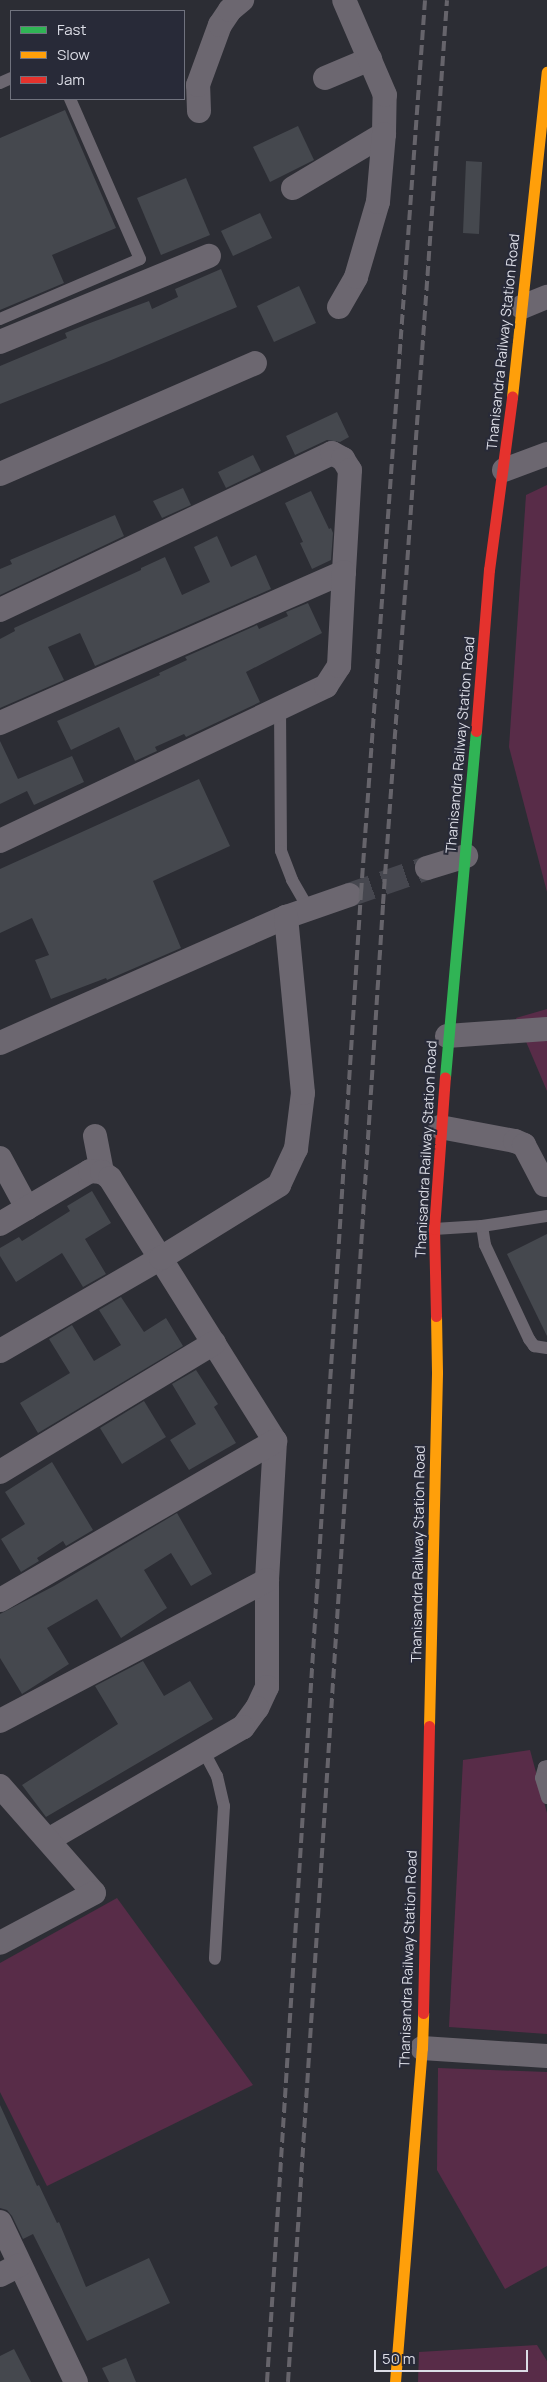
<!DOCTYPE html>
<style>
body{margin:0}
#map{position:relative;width:547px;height:2382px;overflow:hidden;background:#2c2d34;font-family:Manrope,sans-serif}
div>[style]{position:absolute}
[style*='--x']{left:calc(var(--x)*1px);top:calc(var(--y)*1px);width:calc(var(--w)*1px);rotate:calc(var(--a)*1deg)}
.green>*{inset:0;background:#582c48}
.building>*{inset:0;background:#45484e}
.street-tunnel>*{height:24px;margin-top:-12px;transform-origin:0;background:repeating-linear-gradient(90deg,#46474f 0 24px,transparent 0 36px)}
.lane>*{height:12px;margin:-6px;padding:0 6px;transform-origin:6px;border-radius:6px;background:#6c6770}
.street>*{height:24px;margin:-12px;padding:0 12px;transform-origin:12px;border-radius:12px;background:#6c6770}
.fast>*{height:11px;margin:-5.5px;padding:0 5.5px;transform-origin:5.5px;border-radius:5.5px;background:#30b455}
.slow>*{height:11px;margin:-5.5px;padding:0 5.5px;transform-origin:5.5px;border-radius:5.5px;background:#ff9f0a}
.jam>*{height:11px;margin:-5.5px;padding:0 5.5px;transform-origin:5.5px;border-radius:5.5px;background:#e5322d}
.rail>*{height:4px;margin-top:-2px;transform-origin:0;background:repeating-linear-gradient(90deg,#66646b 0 10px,transparent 0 15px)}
span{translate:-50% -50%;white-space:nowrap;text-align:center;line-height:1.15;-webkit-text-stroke:4px #282a38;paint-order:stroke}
.street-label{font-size:14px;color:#dcdde6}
.legend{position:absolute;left:10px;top:10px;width:175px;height:90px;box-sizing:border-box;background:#282a38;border:1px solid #70727e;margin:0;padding:6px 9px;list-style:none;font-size:15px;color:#dcdde6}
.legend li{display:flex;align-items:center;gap:10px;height:25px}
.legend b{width:25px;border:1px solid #70727e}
.scale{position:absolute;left:374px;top:2350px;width:154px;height:22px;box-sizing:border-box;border:2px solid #dcdde6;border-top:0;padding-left:6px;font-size:15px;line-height:18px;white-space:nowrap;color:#dcdde6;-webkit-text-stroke:4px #282a38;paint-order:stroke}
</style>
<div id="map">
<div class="green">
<i style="clip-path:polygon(547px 485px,547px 892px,509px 747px,526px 495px)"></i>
<i style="clip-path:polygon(547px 1009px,547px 1091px,516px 1018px)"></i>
<i style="clip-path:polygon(530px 1750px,547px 1813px,547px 2034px,449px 2027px,463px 1760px)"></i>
<i style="clip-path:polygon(117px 1898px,253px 2085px,47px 2186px,0 2092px,0 1963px)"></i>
<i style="clip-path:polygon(438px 2068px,547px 2072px,547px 2266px,505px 2289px,437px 2170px)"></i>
<i style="clip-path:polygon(537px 2345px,547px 2361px,547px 2382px,418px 2382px,419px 2352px)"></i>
</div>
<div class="building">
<i style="clip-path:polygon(65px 110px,116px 228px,52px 255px,64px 283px,0 310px,0 138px)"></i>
<i style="clip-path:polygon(298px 126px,314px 160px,270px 182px,253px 147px)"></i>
<i style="clip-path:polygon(466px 161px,482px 162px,479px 234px,463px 233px)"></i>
<i style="clip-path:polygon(186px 178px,210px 235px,161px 255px,137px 198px)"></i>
<i style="clip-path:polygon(260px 213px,272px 238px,233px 256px,221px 231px)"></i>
<i style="clip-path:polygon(221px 269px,237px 307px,109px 361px,0 404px,0 366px,67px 338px,65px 333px,90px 323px,149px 301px,152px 309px,178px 297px,175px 289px)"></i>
<i style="clip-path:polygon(299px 286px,316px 323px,274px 342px,257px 306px)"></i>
<i style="clip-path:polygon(337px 412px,349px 437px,340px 442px,327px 440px,295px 455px,286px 436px)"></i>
<i style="clip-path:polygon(253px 455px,261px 471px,226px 488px,218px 472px)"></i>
<i style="clip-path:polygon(183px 488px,191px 505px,162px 518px,153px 501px)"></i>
<i style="clip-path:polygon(311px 491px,329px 529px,331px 528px,333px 533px,331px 560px,312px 569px,300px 543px,303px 542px,285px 503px)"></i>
<i style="clip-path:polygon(115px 515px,124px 536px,0 595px,0 569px,12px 564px,10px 560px)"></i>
<i style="clip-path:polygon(217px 536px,231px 567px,256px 555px,271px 589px,95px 666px,80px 633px,48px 647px,64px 680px,0 708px,0 639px,15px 631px,14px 628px,141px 570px,141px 568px,165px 557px,182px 595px,210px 582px,194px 547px)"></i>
<i style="clip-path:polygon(308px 603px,322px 633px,246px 672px,260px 702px,186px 737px,184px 734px,155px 747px,157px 751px,135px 761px,119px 727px,71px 750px,57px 721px,160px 675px,159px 673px,187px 660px,185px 657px,257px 625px,259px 629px,288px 616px,286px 612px)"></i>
<i style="clip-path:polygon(0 741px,18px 779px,72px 756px,84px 782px,34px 805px,27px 791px,0 804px)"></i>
<i style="clip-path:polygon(199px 779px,230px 846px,153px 881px,181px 948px,107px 980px,106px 978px,51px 999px,35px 960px,49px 955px,32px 918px,0 933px,0 869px)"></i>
<i style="clip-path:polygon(92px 1191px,111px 1223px,85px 1239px,106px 1274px,83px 1287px,62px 1253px,16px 1282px,0 1256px,0 1248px,19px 1237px,22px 1241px,70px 1211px,67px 1206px)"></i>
<i style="clip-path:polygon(547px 1234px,547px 1336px,507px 1254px)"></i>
<i style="clip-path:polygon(121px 1297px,144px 1332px,166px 1318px,183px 1346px,38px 1433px,20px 1403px,70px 1373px,49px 1339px,72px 1325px,94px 1361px,121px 1345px,99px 1310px)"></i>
<i style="clip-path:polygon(196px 1370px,218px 1404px,214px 1407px,236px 1443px,189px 1470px,170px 1440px,196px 1424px,172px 1384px)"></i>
<i style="clip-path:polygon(144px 1401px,166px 1437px,122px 1464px,100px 1428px)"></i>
<i style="clip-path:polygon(52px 1462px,93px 1530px,66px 1546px,63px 1541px,37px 1558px,39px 1561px,21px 1572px,1px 1539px,25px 1524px,5px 1492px)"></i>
<i style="clip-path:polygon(177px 1513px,212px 1574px,191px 1586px,171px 1553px,144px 1570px,167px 1608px,121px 1638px,97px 1599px,47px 1628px,69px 1664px,22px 1694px,0 1658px,0 1614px,54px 1586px)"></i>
<i style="clip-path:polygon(143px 1661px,164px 1696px,190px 1681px,213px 1719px,46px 1817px,22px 1785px,118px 1724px,95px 1686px)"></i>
<i style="clip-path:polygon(0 2105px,37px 2186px,39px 2185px,57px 2223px,59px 2222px,86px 2287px,149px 2258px,170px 2303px,87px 2341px,33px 2234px,23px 2239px,12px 2216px,7px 2210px,0 2208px)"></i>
<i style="clip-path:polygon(14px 2349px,31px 2382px,0 2382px,0 2356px)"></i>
<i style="clip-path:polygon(126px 2358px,136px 2382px,109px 2382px,102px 2368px)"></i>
</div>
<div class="street-tunnel">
<i style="--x:349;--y:895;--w:83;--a:-19.1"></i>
</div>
<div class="lane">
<i style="--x:0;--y:83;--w:12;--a:-24"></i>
<i style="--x:0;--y:319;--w:152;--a:-23.2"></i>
<i style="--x:140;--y:259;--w:175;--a:-113.6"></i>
<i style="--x:280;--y:708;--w:143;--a:89.6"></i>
<i style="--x:281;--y:851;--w:31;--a:69"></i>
<i style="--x:292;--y:880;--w:34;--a:60"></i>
<i style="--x:482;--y:1226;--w:19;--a:81"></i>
<i style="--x:485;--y:1245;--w:104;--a:64.9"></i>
<i style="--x:529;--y:1339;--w:9;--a:54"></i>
<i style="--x:534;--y:1346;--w:13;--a:9"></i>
<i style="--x:434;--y:1229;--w:48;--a:-3.6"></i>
<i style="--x:482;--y:1226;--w:66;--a:-8.7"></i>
<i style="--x:203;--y:1750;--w:30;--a:62"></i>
<i style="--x:217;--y:1776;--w:31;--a:77"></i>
<i style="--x:224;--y:1806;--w:153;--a:93.4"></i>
<i style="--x:547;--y:1766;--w:3;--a:162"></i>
<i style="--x:544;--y:1767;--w:11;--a:105"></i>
<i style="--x:541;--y:1778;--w:21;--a:73"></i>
</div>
<div class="street">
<i style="--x:325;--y:78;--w:49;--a:-22.9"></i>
<i style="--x:199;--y:111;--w:26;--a:-92"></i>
<i style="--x:198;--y:85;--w:64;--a:-69.9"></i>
<i style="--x:220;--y:25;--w:18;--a:-56"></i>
<i style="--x:230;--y:10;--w:16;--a:-40"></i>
<i style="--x:293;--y:188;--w:106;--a:-30.7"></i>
<i style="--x:384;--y:134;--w:39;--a:-89"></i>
<i style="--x:385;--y:95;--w:103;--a:-113.3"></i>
<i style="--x:339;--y:307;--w:34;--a:-60"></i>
<i style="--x:356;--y:277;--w:78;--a:-73.7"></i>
<i style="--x:378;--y:202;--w:68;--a:-85"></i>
<i style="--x:522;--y:307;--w:27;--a:-22"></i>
<i style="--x:0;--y:342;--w:226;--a:-22.4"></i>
<i style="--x:504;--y:470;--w:46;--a:-20.4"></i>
<i style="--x:0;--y:474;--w:278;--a:-23.5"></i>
<i style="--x:0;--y:610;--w:367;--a:-25.3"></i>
<i style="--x:332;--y:453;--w:13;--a:29"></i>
<i style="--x:343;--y:459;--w:13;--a:58"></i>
<i style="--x:350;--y:470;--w:102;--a:93.4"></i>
<i style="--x:344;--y:572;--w:376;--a:156.3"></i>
<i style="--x:0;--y:841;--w:361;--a:-25.4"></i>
<i style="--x:326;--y:686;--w:24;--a:-57"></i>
<i style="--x:339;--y:666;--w:94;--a:-87"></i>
<i style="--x:427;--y:868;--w:41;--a:-17.1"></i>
<i style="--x:447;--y:1036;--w:100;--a:-4"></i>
<i style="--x:0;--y:1043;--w:313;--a:-23.8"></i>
<i style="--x:286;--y:917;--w:67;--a:-19.2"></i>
<i style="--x:440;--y:1127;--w:76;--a:10.6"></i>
<i style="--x:515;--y:1141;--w:10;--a:24"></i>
<i style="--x:524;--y:1145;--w:45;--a:62.3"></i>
<i style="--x:95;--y:1136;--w:37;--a:79"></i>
<i style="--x:0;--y:1158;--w:57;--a:61.6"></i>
<i style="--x:0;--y:1224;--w:104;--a:-30.5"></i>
<i style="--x:90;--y:1171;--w:12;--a:5"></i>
<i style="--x:102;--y:1172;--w:10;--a:37"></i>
<i style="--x:110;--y:1178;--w:310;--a:57.9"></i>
<i style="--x:275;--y:1441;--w:139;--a:93.3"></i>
<i style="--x:267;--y:1580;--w:107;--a:90"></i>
<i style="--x:267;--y:1687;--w:23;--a:115"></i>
<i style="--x:257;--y:1708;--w:24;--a:126"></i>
<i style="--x:243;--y:1727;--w:225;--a:149.9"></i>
<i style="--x:0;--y:1351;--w:186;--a:-30"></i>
<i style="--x:161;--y:1258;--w:139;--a:-31.7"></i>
<i style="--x:279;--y:1185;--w:40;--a:-65"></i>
<i style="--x:296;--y:1149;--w:56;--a:-82.9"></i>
<i style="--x:303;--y:1093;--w:177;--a:-95.5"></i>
<i style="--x:0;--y:1472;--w:250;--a:-31.1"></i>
<i style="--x:0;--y:1600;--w:318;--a:-30"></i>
<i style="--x:0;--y:1721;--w:302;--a:-27.8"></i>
<i style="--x:0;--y:1786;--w:142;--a:48.7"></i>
<i style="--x:94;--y:1893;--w:106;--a:152"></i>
<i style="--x:422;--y:2048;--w:125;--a:3.7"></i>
<i style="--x:0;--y:2222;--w:177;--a:64.6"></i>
<i style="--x:0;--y:2275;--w:22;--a:-27"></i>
</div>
<div class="fast">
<i style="--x:445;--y:1077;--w:347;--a:-84.9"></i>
</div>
<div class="slow">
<i style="--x:512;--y:397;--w:327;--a:-83.9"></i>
<i style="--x:429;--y:1726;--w:354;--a:-88.7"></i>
<i style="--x:437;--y:1372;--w:56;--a:-91"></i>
<i style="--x:395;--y:2382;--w:335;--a:-85.4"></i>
<i style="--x:422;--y:2048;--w:35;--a:-88"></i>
</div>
<div class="jam">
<i style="--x:476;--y:731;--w:162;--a:-85.4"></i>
<i style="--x:489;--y:570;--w:175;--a:-82.4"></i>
<i style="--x:436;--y:1316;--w:87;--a:-91.3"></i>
<i style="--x:434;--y:1229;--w:152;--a:-85.9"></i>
<i style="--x:423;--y:2013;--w:287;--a:-88.8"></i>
</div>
<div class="rail">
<i style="--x:267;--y:2382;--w:1492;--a:-86.39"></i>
<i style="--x:361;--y:893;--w:895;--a:-85.9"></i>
<i style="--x:288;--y:2382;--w:1481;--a:-86.32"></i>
<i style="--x:383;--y:904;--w:906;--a:-85.95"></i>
</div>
<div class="street-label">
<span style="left:503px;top:342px;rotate:-84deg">Thanisandra Railway Station Road</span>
<span style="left:460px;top:745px;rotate:-85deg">Thanisandra Railway Station Road</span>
<span style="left:426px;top:1149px;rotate:-87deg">Thanisandra Railway Station Road</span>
<span style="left:418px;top:1554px;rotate:-89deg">Thanisandra Railway Station Road</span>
<span style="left:408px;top:1959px;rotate:-88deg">Thanisandra Railway Station Road</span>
</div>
<ul class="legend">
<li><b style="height:6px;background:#30b455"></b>Fast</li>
<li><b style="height:6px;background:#ff9f0a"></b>Slow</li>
<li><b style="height:6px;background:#e5322d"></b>Jam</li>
</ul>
<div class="scale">50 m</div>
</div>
